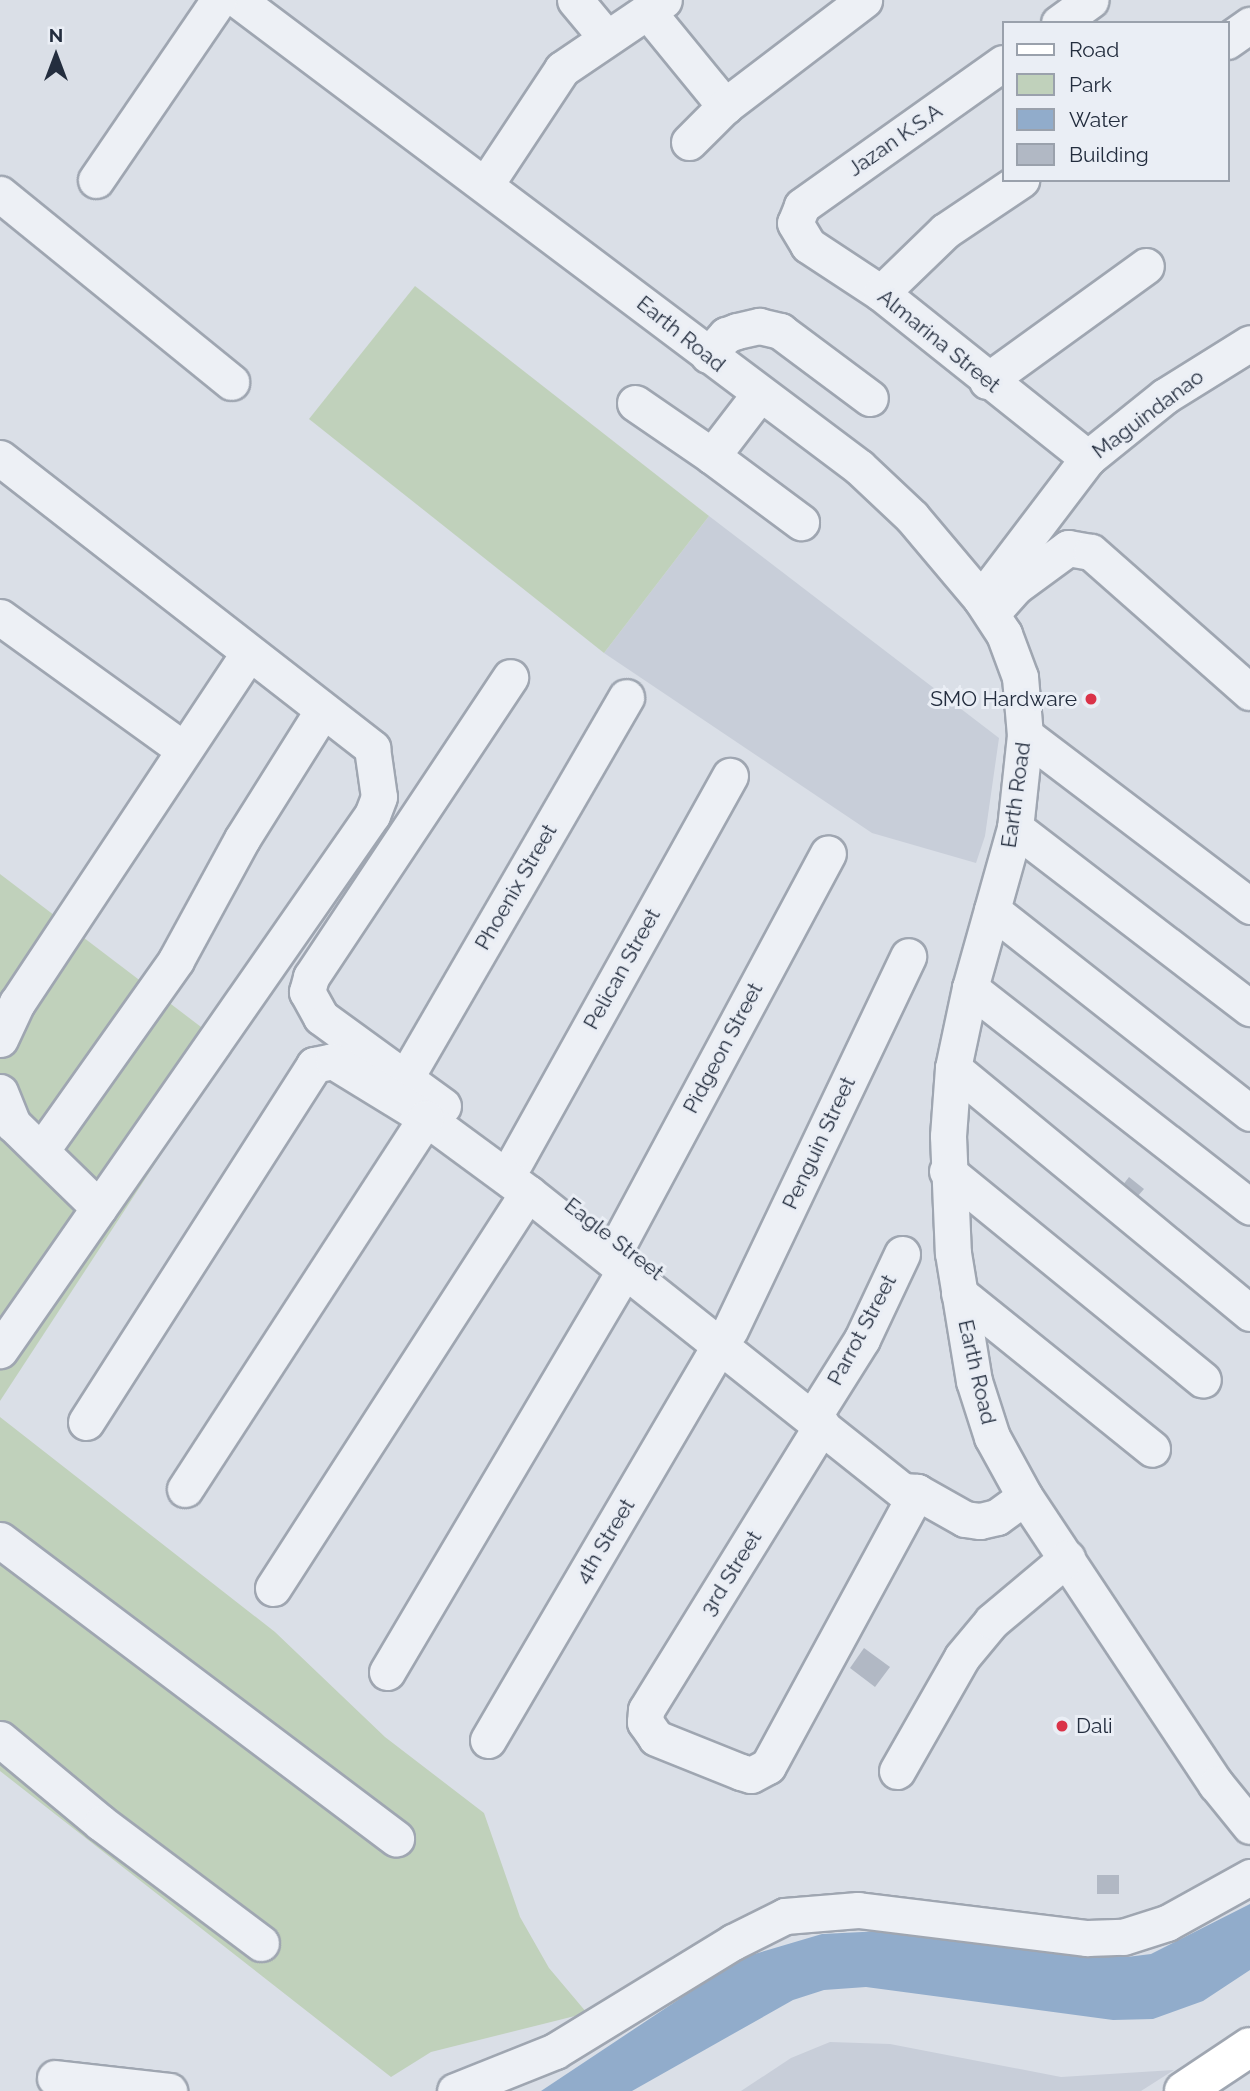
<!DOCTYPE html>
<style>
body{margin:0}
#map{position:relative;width:1250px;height:2091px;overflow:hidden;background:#dadfe7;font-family:Raleway,sans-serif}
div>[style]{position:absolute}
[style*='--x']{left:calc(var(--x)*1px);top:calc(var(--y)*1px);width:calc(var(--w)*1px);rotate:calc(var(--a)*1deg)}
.built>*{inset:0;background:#c8ced9}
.green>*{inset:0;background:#c0d1bb}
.water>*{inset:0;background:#91accb}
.building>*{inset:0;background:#b1b8c4}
.roads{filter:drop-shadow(2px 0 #9fa6b1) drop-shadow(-2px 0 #9fa6b1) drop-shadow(0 2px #9fa6b1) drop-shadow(0 -2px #9fa6b1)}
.minor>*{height:35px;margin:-17.5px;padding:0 17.5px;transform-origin:17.5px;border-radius:17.5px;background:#edf0f5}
.major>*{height:38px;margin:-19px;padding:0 19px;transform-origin:19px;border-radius:19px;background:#fff}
.dots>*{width:19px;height:19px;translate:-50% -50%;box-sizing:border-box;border:4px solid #eaeef5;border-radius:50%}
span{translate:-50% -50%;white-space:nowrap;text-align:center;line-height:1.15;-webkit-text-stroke:6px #eaeef5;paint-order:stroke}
.street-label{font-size:21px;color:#232d3e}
.poi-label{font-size:21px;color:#232d3e}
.right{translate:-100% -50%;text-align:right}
.left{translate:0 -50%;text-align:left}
.legend{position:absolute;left:1002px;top:21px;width:228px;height:161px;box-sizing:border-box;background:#eaeef5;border:2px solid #9aa1ac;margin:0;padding:9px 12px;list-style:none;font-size:21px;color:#232d3e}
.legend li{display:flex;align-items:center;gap:14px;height:35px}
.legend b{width:35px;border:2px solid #9aa1ac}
.north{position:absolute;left:21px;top:21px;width:70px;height:70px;-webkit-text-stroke:5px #eaeef5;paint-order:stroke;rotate:0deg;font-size:19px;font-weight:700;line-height:28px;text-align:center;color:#232d3e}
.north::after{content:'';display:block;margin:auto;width:24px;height:32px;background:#232d3e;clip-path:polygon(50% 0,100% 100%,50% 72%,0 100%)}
</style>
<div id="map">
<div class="built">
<i style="clip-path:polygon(709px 516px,999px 738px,985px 836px,976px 863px,872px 833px,604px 653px)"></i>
<i style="clip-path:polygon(830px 2042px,890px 2044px,1061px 2077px,1174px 2070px,1141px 2091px,741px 2091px,791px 2058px)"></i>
</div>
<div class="green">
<i style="clip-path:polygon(415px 286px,709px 516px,604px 653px,309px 419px)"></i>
<i style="clip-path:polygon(0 874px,230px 1049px,0 1401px)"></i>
<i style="clip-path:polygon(0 1417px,275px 1632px,385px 1737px,484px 1813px,520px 1917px,549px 1968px,587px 2013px,431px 2052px,391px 2077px,0 1771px)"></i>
</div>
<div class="water">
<i style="clip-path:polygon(1250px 1904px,1250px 1970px,1203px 2001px,1153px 2019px,1113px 2020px,866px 1987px,824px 1990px,793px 2000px,632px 2091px,541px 2091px,741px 1958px,822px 1934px,903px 1930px,1127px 1957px,1151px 1954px)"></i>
</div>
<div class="building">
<i style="clip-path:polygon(1129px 1177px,1144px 1189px,1130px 1205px,1116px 1194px)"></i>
<i style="clip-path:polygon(864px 1648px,890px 1667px,875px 1687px,850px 1668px)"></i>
<i style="clip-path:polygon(1097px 1875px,1119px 1875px,1119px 1894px,1097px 1894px)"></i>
</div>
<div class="roads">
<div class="minor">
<i style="--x:238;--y:0;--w:777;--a:36.94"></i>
<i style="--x:859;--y:467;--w:73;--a:43.3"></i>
<i style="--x:912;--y:517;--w:107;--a:49.9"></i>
<i style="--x:981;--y:599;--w:42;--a:56.7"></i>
<i style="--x:1004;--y:634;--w:46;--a:69.6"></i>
<i style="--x:1020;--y:677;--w:58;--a:85.1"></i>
<i style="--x:1025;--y:735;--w:94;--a:96.1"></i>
<i style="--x:1015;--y:828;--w:166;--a:105.7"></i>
<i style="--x:970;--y:988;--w:82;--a:102"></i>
<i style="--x:953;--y:1068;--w:68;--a:94.2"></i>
<i style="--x:948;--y:1136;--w:117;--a:87.6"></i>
<i style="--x:953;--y:1253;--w:130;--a:80.7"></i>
<i style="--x:974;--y:1381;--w:59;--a:72.2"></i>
<i style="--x:992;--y:1437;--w:68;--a:61.2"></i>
<i style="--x:1025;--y:1497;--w:345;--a:56.4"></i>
<i style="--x:1216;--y:1784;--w:54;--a:51"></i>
<i style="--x:575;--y:0;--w:47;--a:50.2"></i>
<i style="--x:648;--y:12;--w:122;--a:50.7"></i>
<i style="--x:1059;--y:23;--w:39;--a:-36"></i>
<i style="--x:1227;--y:41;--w:28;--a:-35"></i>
<i style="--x:1003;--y:63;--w:247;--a:144.6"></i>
<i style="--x:802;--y:206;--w:18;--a:112"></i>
<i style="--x:795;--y:223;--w:26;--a:59"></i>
<i style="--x:808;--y:245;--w:87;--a:33.3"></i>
<i style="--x:881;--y:293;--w:265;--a:38.6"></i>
<i style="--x:689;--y:142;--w:51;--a:-45"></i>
<i style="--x:725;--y:106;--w:175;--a:-37.3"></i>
<i style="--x:96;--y:180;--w:218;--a:-55.7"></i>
<i style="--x:486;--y:184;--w:138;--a:-56.5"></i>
<i style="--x:562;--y:69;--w:123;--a:-34.1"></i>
<i style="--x:0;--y:194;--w:298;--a:39.1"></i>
<i style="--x:881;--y:293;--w:89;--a:-44.1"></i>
<i style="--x:945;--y:231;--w:92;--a:-33.9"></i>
<i style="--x:708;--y:355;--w:27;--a:-48"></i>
<i style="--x:726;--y:335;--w:12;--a:-20"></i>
<i style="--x:737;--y:331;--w:23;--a:-13"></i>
<i style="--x:759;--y:326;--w:22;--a:13"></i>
<i style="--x:780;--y:331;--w:112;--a:36.7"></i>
<i style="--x:987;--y:381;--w:196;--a:-35.9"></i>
<i style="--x:635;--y:403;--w:93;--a:34.5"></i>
<i style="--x:712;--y:456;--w:76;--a:-52.5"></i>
<i style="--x:712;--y:456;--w:111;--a:36.6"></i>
<i style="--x:0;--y:458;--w:472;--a:37.9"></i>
<i style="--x:372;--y:748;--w:49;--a:81.9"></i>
<i style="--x:379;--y:797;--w:19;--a:111"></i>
<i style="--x:372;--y:815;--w:652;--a:124.81"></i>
<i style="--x:981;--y:599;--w:177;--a:-52.8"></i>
<i style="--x:1088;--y:458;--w:99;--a:-38.8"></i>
<i style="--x:1165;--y:396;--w:100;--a:-31.9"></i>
<i style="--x:999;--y:605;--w:24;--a:-48"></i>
<i style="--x:1015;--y:587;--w:66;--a:-36.3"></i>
<i style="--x:1068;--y:548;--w:23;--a:10"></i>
<i style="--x:1091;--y:552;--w:212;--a:41.4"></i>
<i style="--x:0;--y:617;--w:226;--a:35.8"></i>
<i style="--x:1025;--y:735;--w:283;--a:37.2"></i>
<i style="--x:1015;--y:828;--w:296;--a:37.5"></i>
<i style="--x:992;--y:910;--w:328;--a:38.2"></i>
<i style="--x:970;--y:988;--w:355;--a:38"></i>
<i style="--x:0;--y:1039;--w:40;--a:-65"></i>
<i style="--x:17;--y:1003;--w:420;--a:-56.5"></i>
<i style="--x:953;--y:1068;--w:385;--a:39.5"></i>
<i style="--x:406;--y:1077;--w:439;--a:-59.9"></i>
<i style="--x:0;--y:1092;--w:35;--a:68"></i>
<i style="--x:13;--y:1124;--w:120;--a:44.3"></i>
<i style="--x:443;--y:1106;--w:151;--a:-143.9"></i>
<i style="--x:321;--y:1017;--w:29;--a:-119"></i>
<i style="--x:307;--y:992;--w:16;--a:-75"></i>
<i style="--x:311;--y:977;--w:360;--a:-56.4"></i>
<i style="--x:41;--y:1151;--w:234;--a:-54.7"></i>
<i style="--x:176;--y:960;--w:138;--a:-61.4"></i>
<i style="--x:242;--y:839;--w:152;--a:-57.9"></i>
<i style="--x:515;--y:1162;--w:442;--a:-60.9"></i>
<i style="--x:947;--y:1171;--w:330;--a:39.2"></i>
<i style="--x:619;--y:1243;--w:442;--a:-61.8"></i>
<i style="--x:959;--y:1293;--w:248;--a:38.9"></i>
<i style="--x:730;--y:1330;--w:414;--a:-64.5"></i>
<i style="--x:820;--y:1406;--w:79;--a:-57.9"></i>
<i style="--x:862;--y:1339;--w:94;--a:-64.8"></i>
<i style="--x:86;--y:1422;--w:424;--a:-57.4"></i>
<i style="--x:314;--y:1065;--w:19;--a:-12"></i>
<i style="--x:333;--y:1061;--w:109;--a:31.5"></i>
<i style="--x:426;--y:1118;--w:127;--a:36.3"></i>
<i style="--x:528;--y:1193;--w:479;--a:38.5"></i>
<i style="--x:903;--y:1491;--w:14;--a:4"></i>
<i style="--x:917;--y:1492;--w:55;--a:29.4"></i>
<i style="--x:965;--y:1519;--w:15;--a:8"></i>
<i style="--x:980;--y:1521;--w:17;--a:-13"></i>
<i style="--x:997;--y:1517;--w:34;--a:-36"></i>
<i style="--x:822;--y:1425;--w:335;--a:121.7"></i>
<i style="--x:646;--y:1710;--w:12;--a:95"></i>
<i style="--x:645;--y:1722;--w:19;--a:55"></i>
<i style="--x:656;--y:1738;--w:92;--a:21.8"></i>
<i style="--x:741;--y:1772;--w:10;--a:17"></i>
<i style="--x:751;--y:1775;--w:19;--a:-28"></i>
<i style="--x:768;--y:1766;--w:312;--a:-61.5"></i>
<i style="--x:185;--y:1489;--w:442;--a:-57"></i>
<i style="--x:0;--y:1540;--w:496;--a:37"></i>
<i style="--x:273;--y:1588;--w:470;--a:-57.2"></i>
<i style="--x:387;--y:1672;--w:466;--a:-59.4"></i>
<i style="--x:0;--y:1739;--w:131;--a:39.7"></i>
<i style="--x:101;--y:1823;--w:200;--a:36.9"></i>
<i style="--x:488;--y:1740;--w:460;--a:-59.6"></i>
<i style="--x:897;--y:1771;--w:131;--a:-60.3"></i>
<i style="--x:962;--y:1657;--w:47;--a:-50.2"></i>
<i style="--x:992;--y:1621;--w:98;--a:-40"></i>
<i style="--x:55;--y:2078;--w:115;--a:6.5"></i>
<i style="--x:455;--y:2091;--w:108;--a:-21.8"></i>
<i style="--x:555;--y:2051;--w:209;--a:-31.5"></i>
<i style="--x:733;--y:1942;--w:58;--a:-26.6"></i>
<i style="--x:785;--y:1916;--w:73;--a:-4.7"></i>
<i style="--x:858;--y:1910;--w:231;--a:7"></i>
<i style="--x:1087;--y:1938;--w:36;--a:-2"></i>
<i style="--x:1123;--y:1937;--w:46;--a:-17.7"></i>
<i style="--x:1167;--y:1923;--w:95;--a:-29"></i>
</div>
<div class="major">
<i style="--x:1184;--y:2091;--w:79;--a:-33.7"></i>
</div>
</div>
<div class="dots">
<i style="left:1091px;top:699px;background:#da3248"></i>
<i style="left:1062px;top:1726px;background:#da3248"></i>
</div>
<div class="street-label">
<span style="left:895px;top:140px;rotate:-35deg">Jazan K.S.A</span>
<span style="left:681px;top:334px;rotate:39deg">Earth Road</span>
<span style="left:939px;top:341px;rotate:39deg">Almarina Street</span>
<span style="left:1148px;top:414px;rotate:-37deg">Maguindanao</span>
<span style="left:1016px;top:795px;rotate:-82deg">Earth Road</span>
<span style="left:516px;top:887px;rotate:-60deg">Phoenix Street</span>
<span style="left:622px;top:969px;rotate:-61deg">Pelican Street</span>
<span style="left:723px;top:1048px;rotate:-62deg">Pidgeon Street</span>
<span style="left:819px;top:1143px;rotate:-65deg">Penguin Street</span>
<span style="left:614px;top:1239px;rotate:38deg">Eagle Street</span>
<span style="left:862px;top:1330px;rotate:-62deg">Parrot Street</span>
<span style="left:977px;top:1372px;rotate:77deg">Earth Road</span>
<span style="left:605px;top:1541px;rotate:-59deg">4th Street</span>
<span style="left:731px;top:1573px;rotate:-58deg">3rd Street</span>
</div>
<div class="poi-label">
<span class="right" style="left:1077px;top:699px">SMO Hardware</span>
<span class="left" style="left:1076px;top:1726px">Dali</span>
</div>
<ul class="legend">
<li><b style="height:9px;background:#fff"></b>Road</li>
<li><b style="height:19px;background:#c0d1bb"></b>Park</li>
<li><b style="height:19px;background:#91accb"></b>Water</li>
<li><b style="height:19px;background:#b1b8c4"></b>Building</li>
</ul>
<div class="north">N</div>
</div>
